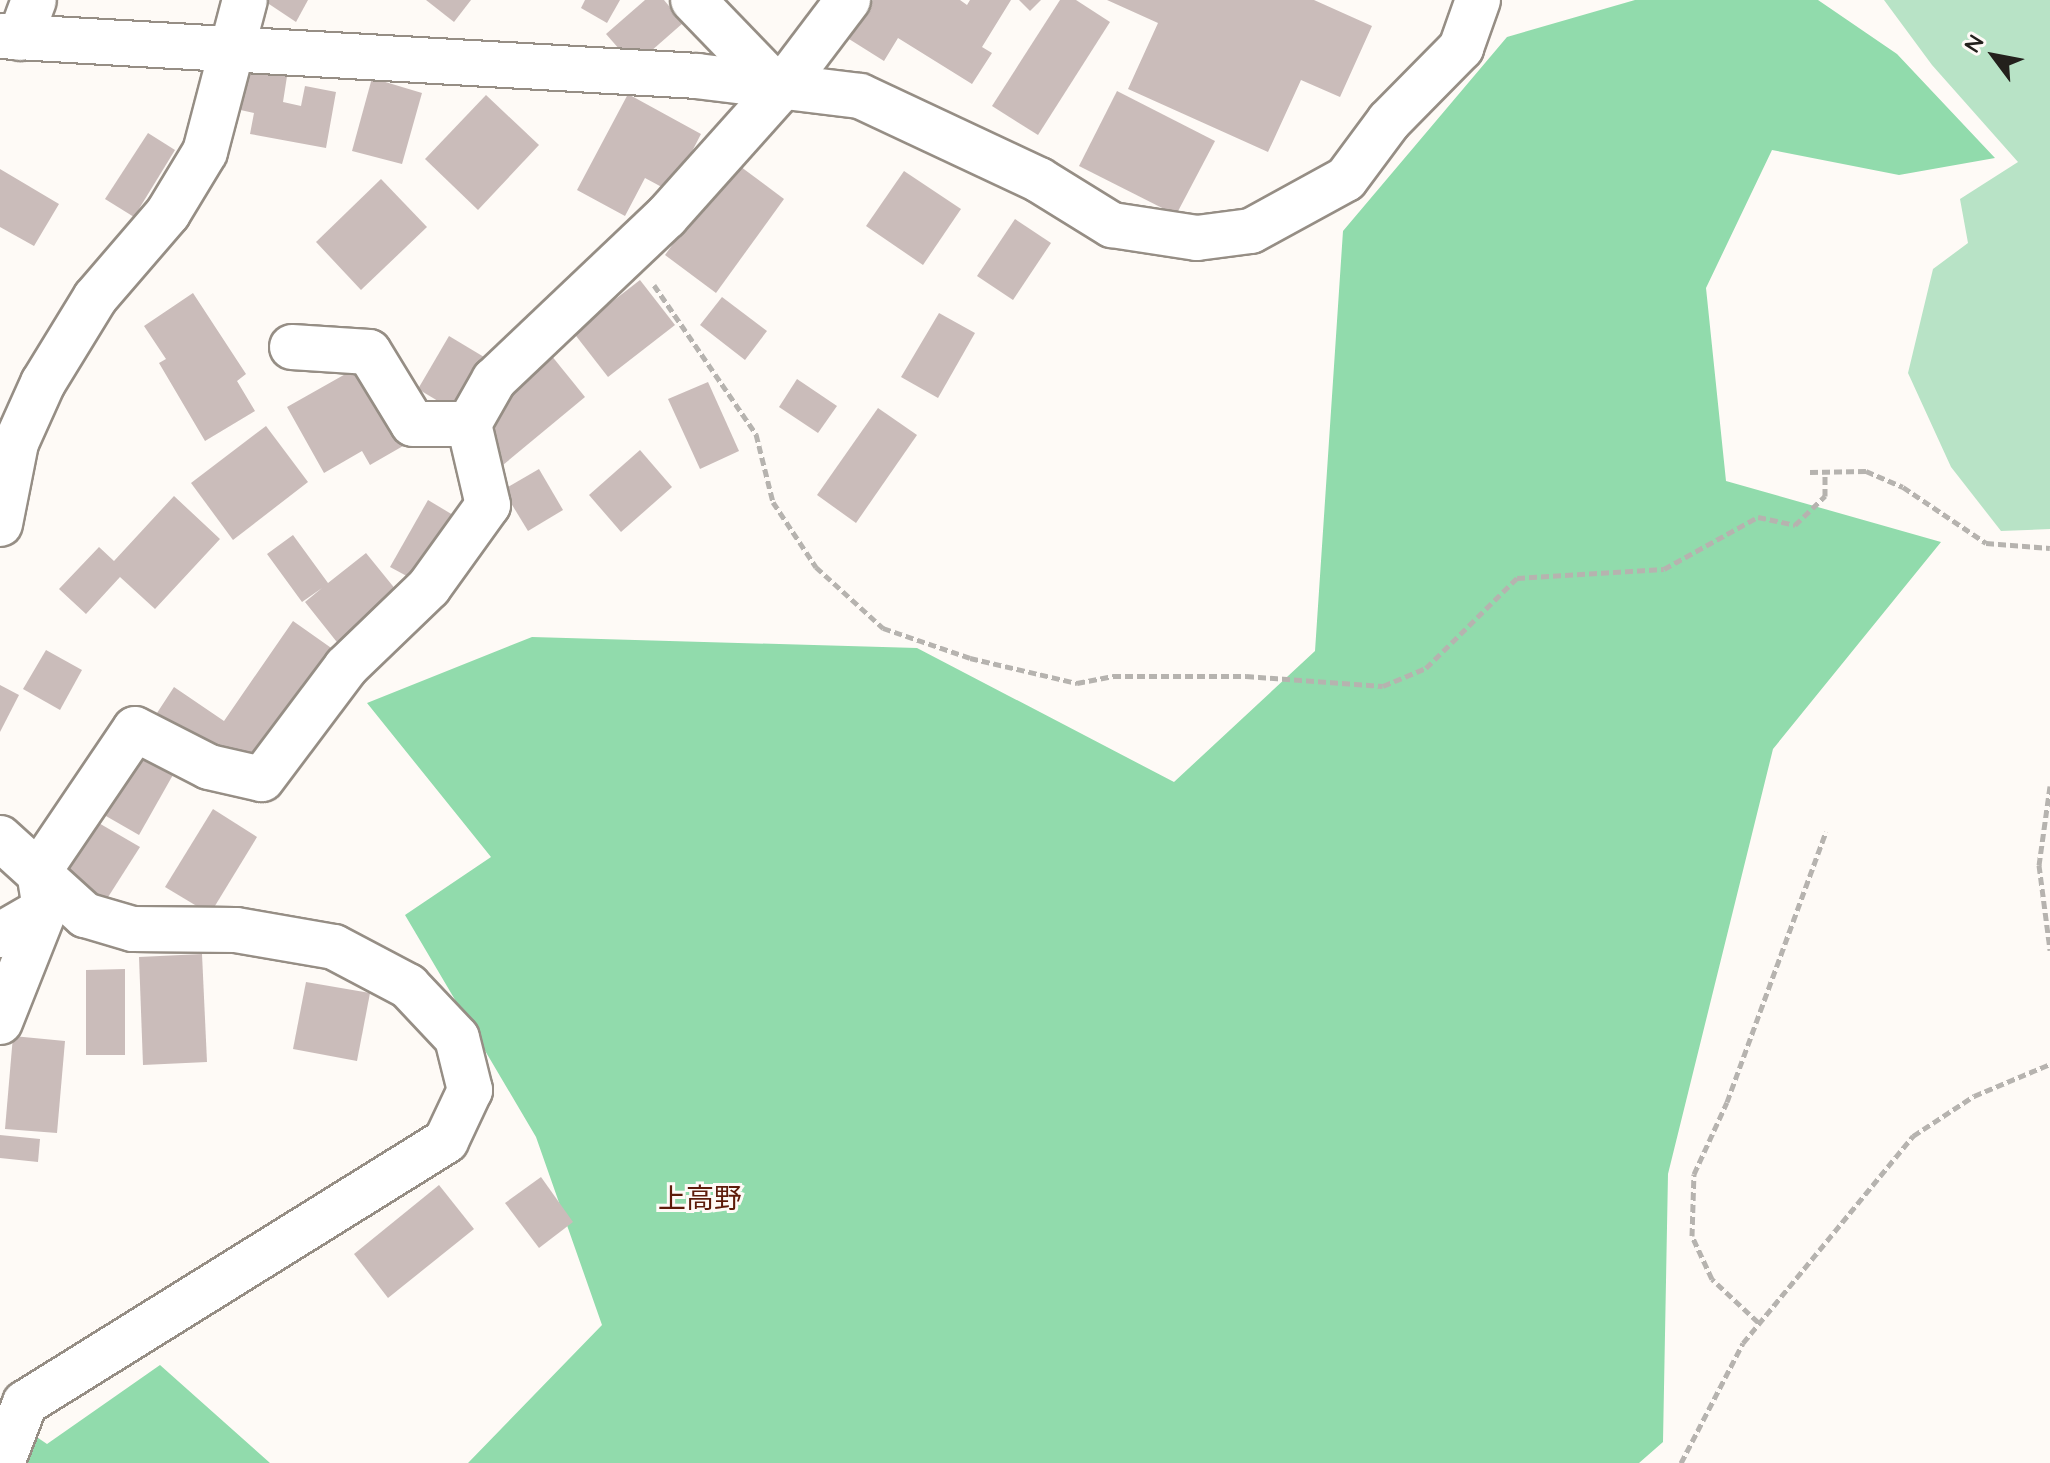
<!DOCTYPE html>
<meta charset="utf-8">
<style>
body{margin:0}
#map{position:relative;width:2050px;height:1463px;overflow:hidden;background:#fefaf6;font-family:Quicksand,"Noto Sans JP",sans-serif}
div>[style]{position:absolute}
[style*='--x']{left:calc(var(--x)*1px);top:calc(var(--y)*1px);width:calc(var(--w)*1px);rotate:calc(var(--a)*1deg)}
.green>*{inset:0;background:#b8e3c6}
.forest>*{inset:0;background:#91dbac}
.building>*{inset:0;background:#cabcba}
.path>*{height:5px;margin-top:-2.5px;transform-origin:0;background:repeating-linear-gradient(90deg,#b6b3af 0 8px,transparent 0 12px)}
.roads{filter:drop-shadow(2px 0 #968e85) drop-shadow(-2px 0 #968e85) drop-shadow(0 2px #968e85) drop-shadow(0 -2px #968e85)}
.minor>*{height:44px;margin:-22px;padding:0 22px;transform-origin:22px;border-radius:22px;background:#fff}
span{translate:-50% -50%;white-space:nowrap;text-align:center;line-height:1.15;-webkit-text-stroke:6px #fefaf6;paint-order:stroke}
.neighbourhood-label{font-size:28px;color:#5d1b09}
.north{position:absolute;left:1954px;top:16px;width:80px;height:80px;-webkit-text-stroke:6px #fefaf6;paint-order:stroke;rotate:302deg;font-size:22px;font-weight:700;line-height:32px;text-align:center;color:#23201c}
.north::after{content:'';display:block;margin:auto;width:28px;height:36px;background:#23201c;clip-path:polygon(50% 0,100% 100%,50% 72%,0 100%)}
</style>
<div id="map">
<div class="green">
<i style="clip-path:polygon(1884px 0,2050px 0,2050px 529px,2001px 531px,1951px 467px,1908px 373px,1933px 269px,1968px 243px,1960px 199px,2018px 162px,1932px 65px)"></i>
</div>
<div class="forest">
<i style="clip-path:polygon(1635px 0,1818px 0,1897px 54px,1995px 158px,1899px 175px,1772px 150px,1706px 288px,1726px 481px,1941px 542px,1773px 749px,1668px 1174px,1663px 1442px,1639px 1463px,468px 1463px,602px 1325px,536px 1137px,405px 915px,491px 857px,367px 703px,532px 637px,917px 648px,1174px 782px,1315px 651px,1343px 231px,1507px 37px)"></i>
<i style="clip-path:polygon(160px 1365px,270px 1463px,0 1463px,0 1412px,47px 1444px)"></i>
</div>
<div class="building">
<i style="clip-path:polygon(263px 0,308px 0,296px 22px)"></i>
<i style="clip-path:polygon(426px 0,471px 0,454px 22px)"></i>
<i style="clip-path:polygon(585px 0,620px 0,607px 23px,581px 8px)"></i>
<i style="clip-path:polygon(645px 0,664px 0,683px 23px,634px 66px,606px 34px)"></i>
<i style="clip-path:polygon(873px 0,960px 0,967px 5px,970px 0,1011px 0,982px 47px,992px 53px,972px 84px,898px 38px,884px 61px,849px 39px)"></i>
<i style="clip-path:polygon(1019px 0,1041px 0,1030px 11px)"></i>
<i style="clip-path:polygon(1060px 0,1076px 0,1110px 22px,1038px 135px,992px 106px)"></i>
<i style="clip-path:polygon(1107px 0,1314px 0,1372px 26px,1340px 97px,1301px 80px,1268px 152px,1128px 89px,1158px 23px)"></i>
<i style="clip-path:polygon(245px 62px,288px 70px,283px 102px,301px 106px,305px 86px,336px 92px,326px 148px,250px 134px,254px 113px,236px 109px)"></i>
<i style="clip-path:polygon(372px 78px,422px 93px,402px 164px,352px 151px)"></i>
<i style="clip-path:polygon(1117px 91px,1215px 141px,1176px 215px,1079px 166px)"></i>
<i style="clip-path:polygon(628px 94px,701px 134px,671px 192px,645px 178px,625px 216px,577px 190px)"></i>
<i style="clip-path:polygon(486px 95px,539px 145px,478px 210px,425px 159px)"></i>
<i style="clip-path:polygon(148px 133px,175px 150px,134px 217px,105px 199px)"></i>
<i style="clip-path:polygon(733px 161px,784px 199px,716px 293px,665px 255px)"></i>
<i style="clip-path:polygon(0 169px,59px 204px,34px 246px,0 227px)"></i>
<i style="clip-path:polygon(904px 171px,961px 209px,923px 265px,866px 226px)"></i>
<i style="clip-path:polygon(381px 179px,427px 227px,361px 290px,316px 242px)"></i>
<i style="clip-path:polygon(1015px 219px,1051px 243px,1013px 300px,977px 276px)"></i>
<i style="clip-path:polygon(640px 280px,675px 325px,608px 377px,573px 332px)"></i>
<i style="clip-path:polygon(193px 293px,246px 374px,237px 381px,255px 411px,205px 441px,159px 363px,166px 359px,144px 326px)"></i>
<i style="clip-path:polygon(722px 297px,767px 331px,745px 360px,700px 325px)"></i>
<i style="clip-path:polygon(939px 313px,975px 333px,938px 398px,901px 377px)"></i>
<i style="clip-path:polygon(449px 336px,489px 360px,458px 413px,418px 389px)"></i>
<i style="clip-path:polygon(551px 355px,585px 397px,503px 465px,469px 424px)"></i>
<i style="clip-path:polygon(365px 363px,410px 442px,370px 465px,362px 451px,324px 473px,287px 407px)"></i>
<i style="clip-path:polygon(797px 379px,837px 406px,818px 433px,779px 407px)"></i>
<i style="clip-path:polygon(708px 382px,739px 451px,700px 469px,668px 399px)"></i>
<i style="clip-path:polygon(878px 408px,917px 435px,856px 523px,817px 495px)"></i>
<i style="clip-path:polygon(266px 426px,308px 482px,233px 540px,191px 483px)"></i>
<i style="clip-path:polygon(640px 450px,672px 487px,621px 532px,589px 495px)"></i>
<i style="clip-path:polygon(539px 469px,563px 510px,528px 531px,503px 490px)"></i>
<i style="clip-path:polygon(174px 496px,220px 539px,155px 609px,120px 577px,86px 614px,59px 589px,99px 547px,114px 561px)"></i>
<i style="clip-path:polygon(428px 500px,453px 515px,416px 581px,390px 567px)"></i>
<i style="clip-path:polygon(293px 535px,328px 583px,366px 553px,405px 601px,344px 651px,305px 602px,322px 588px,302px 602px,267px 554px)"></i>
<i style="clip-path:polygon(293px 621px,344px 657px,269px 767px,250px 754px,239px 769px,157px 713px,174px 687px,224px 721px)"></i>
<i style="clip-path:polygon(46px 650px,82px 670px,60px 710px,23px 689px)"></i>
<i style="clip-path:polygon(0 685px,19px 695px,0 732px)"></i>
<i style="clip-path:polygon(131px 740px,178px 766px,139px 835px,92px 808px)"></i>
<i style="clip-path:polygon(213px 809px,257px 837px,210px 914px,165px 887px)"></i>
<i style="clip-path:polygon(97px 822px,140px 847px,103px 905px,60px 879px)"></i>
<i style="clip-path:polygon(202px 954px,207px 1062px,143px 1065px,139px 957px)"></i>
<i style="clip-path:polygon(125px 969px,125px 1055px,86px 1055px,86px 970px)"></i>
<i style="clip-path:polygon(306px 982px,370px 993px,357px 1061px,293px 1049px)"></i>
<i style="clip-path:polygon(13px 1036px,65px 1041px,57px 1133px,5px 1129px)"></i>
<i style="clip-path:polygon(0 1135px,40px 1139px,38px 1162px,0 1158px)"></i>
<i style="clip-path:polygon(541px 1177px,573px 1222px,539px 1248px,505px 1203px)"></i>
<i style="clip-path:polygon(439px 1185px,474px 1229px,388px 1298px,354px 1254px)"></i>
</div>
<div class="path">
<i style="--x:654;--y:285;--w:181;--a:55.6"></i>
<i style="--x:756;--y:434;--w:70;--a:76"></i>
<i style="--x:773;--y:502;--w:78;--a:56.5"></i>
<i style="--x:816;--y:567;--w:91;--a:42.3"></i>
<i style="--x:883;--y:628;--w:92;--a:19"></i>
<i style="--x:970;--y:658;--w:110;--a:13.2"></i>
<i style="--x:1077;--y:683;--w:37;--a:-11"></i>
<i style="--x:1113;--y:676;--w:133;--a:0"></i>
<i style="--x:1246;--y:676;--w:137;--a:4.2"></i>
<i style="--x:1383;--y:686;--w:47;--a:-22.7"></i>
<i style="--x:1426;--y:668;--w:128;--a:-44.7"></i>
<i style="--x:1517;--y:578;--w:147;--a:-3.5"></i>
<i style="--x:1664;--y:569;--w:107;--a:-29"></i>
<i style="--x:1758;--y:517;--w:38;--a:12"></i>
<i style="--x:1795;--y:525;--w:42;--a:-44"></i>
<i style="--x:1825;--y:496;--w:24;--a:-90"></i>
<i style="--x:1810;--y:472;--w:56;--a:-1"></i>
<i style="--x:1866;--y:471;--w:40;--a:23.4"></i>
<i style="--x:1903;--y:487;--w:100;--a:34"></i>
<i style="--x:1986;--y:543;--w:64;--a:4.5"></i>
<i style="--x:2050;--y:786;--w:80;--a:97.9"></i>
<i style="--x:2039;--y:865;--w:86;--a:82.6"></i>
<i style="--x:1758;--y:1322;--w:63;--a:-136.9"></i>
<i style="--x:1712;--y:1279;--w:47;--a:-114.9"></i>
<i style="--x:1692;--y:1236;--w:62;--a:-88.2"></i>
<i style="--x:1694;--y:1174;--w:79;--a:-65.4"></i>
<i style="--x:1727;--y:1102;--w:288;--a:-69.9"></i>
<i style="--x:1681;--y:1463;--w:135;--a:-62.7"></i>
<i style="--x:1743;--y:1343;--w:268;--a:-50.6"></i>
<i style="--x:1913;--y:1136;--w:73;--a:-33.3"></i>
<i style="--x:1974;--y:1096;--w:82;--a:-22.8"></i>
</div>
<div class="roads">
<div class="minor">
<i style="--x:693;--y:0;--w:118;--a:46"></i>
<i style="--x:0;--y:36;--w:698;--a:3.28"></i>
<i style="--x:697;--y:76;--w:164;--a:7"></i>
<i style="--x:860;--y:96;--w:198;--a:25.1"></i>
<i style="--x:1039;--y:180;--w:86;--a:31.7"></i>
<i style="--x:1112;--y:225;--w:86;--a:8.7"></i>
<i style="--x:1197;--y:238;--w:54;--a:-7.4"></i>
<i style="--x:1251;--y:231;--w:108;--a:-28.7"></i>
<i style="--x:1346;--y:179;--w:72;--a:-53.4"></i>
<i style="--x:1389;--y:121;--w:103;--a:-45.4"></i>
<i style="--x:1461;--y:48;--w:51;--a:-70.5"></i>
<i style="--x:20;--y:38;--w:40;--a:-69.8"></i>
<i style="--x:292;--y:347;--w:77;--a:3.7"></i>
<i style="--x:369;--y:352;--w:84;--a:58.6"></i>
<i style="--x:413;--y:424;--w:56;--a:0"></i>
<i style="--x:0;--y:524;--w:83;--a:-78.8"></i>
<i style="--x:16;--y:443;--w:66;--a:-65.8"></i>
<i style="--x:43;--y:383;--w:100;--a:-58.5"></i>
<i style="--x:95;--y:298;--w:112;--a:-49.3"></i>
<i style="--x:168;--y:213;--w:71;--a:-58.8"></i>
<i style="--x:205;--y:152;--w:157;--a:-75.3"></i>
<i style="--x:0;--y:838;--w:115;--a:42.2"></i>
<i style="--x:85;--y:915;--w:50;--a:16.3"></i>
<i style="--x:133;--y:929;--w:103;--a:0.6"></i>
<i style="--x:236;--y:930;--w:99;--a:9.8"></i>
<i style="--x:334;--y:947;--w:84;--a:27.8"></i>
<i style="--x:408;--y:986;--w:71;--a:46.7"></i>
<i style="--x:457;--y:1038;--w:54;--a:76"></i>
<i style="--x:470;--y:1090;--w:56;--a:115.2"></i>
<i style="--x:446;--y:1141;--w:496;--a:148.1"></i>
<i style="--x:25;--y:1403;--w:64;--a:111"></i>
<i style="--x:0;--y:935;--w:52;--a:-30"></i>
<i style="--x:0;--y:1022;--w:122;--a:-68.3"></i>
<i style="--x:45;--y:909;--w:38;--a:-99"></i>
<i style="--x:39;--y:871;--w:171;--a:-55.9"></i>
<i style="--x:135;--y:729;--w:83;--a:27.2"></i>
<i style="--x:209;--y:767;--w:54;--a:12.8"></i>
<i style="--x:262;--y:779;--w:140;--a:-53.1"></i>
<i style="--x:346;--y:667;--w:115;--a:-43.9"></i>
<i style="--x:429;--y:587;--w:101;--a:-54.3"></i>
<i style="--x:488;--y:505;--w:83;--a:-103.2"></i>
<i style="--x:469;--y:424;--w:51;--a:-60.4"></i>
<i style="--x:494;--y:380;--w:237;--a:-43.5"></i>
<i style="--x:666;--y:217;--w:176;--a:-48.2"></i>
<i style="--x:783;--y:86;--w:108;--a:-52.9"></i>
</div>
</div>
<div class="neighbourhood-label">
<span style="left:700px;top:1198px">上高野</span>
</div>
<div class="north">N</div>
</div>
